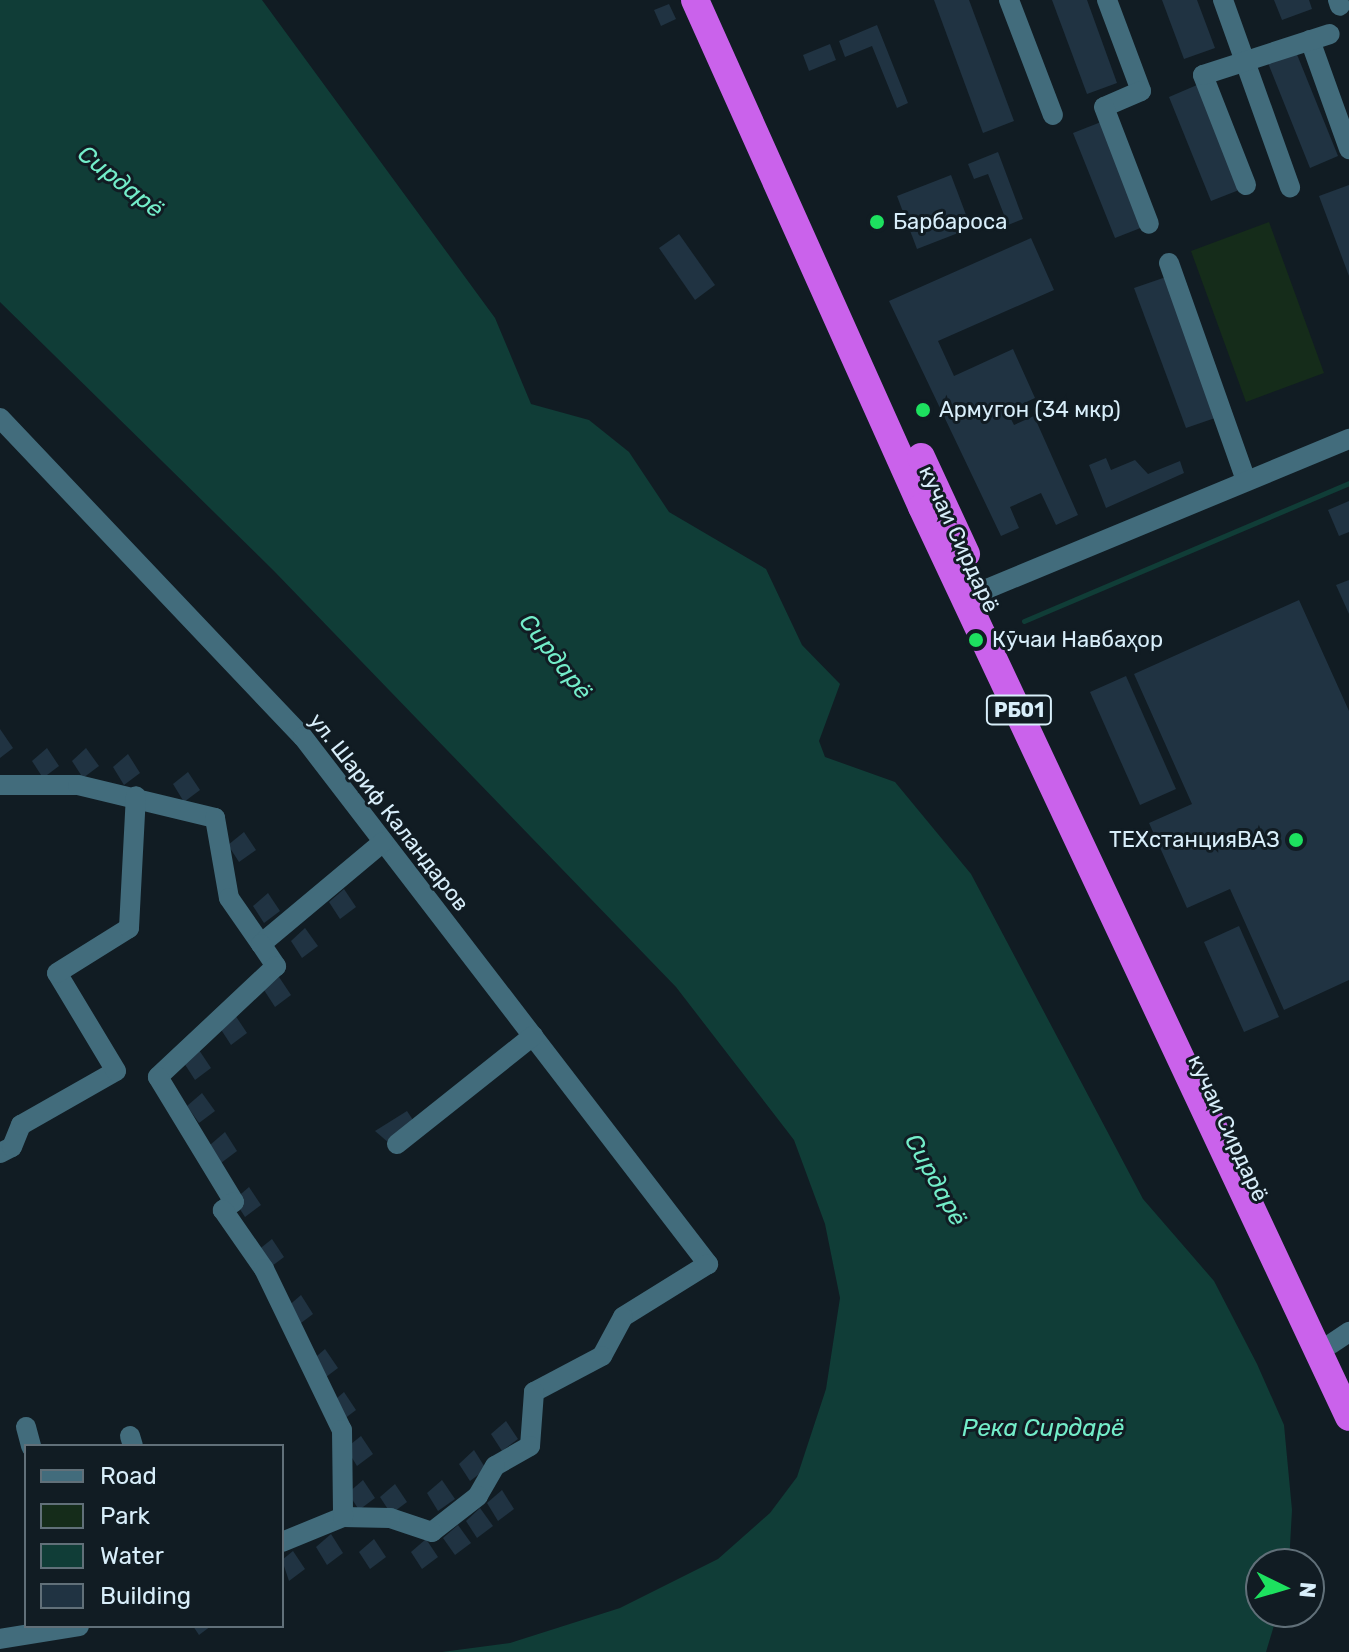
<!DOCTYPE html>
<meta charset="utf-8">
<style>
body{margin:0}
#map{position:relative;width:1349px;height:1652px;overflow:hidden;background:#111c23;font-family:Rubik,sans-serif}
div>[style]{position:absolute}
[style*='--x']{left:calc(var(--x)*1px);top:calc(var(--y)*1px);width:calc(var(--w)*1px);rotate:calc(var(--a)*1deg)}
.green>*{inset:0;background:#152c1a}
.water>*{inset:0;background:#103d37}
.stream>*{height:5px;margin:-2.5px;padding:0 2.5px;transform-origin:2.5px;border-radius:2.5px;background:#103d37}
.building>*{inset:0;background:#203342}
.minor>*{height:20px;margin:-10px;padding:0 10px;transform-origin:10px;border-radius:10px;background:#426c7c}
.highway>*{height:28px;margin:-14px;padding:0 14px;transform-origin:14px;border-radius:14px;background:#ca62eb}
.dots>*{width:22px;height:22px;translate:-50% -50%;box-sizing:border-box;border:4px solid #111c23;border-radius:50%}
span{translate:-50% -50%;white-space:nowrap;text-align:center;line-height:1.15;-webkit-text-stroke:6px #111c23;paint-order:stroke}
.shield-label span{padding:2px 6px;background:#111c23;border:2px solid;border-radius:6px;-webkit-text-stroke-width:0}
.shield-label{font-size:20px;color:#d8eefa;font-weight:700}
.poi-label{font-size:22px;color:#d8eefa}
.left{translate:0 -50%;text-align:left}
.right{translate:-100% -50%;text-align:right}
.street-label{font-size:22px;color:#d8eefa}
.water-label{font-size:24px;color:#73edc9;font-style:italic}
.legend{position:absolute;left:24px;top:1444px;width:260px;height:184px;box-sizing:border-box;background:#111c23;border:2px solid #617079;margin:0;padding:10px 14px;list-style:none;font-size:24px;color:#d8eefa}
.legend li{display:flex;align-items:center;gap:16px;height:40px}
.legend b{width:40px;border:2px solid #617079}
.north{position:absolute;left:1245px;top:1548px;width:80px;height:80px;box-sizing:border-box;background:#111c23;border:2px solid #617079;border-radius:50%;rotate:95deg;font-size:22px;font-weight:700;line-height:32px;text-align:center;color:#d8eefa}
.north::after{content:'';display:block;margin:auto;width:28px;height:36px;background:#1de15f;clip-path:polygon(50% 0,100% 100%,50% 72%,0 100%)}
</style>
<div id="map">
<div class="green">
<i style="clip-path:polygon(1269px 222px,1324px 373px,1246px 402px,1191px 251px)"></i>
</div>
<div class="water">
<i style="clip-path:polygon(0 0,262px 0,495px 318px,531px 404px,589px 420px,629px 452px,669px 512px,766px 569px,802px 645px,840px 684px,819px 741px,825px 757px,895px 782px,971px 874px,1143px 1199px,1214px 1281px,1257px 1364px,1284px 1425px,1292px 1510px,1289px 1564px,1261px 1564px,1261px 1612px,1278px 1612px,1266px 1652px,442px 1652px,510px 1643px,620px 1608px,718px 1559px,770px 1513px,797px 1477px,826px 1389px,840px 1298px,825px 1224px,794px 1140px,676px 987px,274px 571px,0 302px)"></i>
</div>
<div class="stream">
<i style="--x:1024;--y:621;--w:353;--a:-23"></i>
</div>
<div class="building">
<i style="clip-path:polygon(934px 0,969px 0,1014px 121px,983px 133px)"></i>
<i style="clip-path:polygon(1052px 0,1087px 0,1117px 83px,1087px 94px)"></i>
<i style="clip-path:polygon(1162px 0,1197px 0,1215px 48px,1184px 59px)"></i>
<i style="clip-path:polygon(1274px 0,1309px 0,1312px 9px,1282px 20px)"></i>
<i style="clip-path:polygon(669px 4px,676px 19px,661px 26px,654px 10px)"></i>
<i style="clip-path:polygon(877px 25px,908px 103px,897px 108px,872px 46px,845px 57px,839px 41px)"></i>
<i style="clip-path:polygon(830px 44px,836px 60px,809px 71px,803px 55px)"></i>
<i style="clip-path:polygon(1296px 52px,1338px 156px,1310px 168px,1268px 63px)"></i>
<i style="clip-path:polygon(1197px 85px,1239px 190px,1211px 201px,1169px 97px)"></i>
<i style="clip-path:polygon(1101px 122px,1143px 227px,1115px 238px,1073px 133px)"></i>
<i style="clip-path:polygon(998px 152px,1023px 219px,1008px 225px,988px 174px,974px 179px,968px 164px)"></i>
<i style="clip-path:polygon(951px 175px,971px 228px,917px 249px,897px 196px)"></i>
<i style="clip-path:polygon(1349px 185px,1349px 276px,1319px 196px)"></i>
<i style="clip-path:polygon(679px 234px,715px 285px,695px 300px,659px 248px)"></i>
<i style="clip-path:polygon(1031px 238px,1054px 290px,938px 341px,954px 376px,1013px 349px,1035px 398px,1007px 411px,1014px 425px,1034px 416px,1078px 515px,1056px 525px,1041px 493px,1010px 507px,1019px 528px,1001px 536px,889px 301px)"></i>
<i style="clip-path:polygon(1166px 277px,1218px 417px,1186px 428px,1134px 288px)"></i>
<i style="clip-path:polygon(1106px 458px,1111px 470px,1135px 460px,1148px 474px,1180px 461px,1184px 473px,1106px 508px,1089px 465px)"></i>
<i style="clip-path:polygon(1349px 501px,1349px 532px,1339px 536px,1328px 510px)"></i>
<i style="clip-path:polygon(1349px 580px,1349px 614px,1336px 585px)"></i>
<i style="clip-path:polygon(1299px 600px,1349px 711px,1349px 980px,1284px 1010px,1230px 889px,1187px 908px,1149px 823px,1192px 804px,1134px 674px)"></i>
<i style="clip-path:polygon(1126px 676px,1176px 789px,1140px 805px,1090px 692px)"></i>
<i style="clip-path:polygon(0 729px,13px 748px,0 758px)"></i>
<i style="clip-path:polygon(47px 748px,59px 766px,43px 778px,32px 761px)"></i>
<i style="clip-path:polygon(86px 748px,99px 766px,83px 778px,72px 761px)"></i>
<i style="clip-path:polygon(128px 754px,140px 773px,124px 785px,113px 767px)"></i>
<i style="clip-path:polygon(188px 772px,200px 790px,184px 802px,173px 784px)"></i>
<i style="clip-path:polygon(244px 832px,256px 850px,239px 862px,228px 845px)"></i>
<i style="clip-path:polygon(344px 889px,356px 907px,340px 919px,329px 902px)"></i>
<i style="clip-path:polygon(268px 893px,280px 911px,264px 923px,253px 906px)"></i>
<i style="clip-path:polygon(1239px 926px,1279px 1017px,1244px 1032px,1204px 942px)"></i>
<i style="clip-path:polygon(305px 928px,318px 946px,302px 958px,291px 941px)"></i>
<i style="clip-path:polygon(279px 977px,291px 995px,275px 1007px,264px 990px)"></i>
<i style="clip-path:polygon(235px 1015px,247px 1033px,231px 1045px,220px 1028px)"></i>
<i style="clip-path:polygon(199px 1050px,211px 1068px,195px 1080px,184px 1063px)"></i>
<i style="clip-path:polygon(202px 1093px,215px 1111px,199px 1123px,187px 1106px)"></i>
<i style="clip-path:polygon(407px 1111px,413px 1120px,389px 1143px,375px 1131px)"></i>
<i style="clip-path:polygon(225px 1132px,237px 1151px,221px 1163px,210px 1145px)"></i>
<i style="clip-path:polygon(249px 1187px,261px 1205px,245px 1217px,234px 1200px)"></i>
<i style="clip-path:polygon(272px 1239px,284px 1257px,268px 1269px,257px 1251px)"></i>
<i style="clip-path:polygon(301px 1295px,313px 1314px,297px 1326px,286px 1308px)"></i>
<i style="clip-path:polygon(325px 1349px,338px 1368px,322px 1380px,310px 1362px)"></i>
<i style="clip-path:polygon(344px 1392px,356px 1410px,340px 1422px,329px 1405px)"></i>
<i style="clip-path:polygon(506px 1421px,518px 1439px,502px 1451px,491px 1434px)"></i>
<i style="clip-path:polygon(361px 1436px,373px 1454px,357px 1466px,346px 1448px)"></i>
<i style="clip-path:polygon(474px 1450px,486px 1469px,470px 1481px,459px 1464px)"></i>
<i style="clip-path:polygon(363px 1480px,375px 1498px,359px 1510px,348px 1493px)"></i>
<i style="clip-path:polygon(442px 1480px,455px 1499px,438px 1511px,427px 1493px)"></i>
<i style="clip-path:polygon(395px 1484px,407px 1502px,391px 1514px,380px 1497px)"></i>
<i style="clip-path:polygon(502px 1490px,514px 1509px,498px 1521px,487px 1503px)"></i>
<i style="clip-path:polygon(480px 1508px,493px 1526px,477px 1538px,466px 1521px)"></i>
<i style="clip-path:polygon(458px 1525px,471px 1543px,455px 1555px,443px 1538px)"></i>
<i style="clip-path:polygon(331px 1534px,343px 1553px,327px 1565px,316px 1547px)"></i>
<i style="clip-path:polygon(374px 1539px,386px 1557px,370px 1569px,359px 1552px)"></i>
<i style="clip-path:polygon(426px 1539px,438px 1557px,422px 1569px,411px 1552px)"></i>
<i style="clip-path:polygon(293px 1551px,305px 1569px,289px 1581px,282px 1560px)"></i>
<i style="clip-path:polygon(193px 1626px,211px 1626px,199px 1635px)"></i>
</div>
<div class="minor">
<i style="--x:1009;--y:0;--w:123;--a:69.1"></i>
<i style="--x:1107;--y:0;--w:97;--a:69.5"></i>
<i style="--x:1141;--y:91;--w:40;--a:156.6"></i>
<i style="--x:1104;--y:107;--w:125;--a:69"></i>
<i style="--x:1223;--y:0;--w:199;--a:70.3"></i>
<i style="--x:1338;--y:0;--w:6;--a:72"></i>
<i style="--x:1310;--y:40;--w:116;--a:70.3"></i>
<i style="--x:1246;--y:185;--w:118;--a:-111.4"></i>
<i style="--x:1203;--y:75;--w:133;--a:-17.9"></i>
<i style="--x:1169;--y:263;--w:231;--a:70.5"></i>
<i style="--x:0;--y:418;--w:440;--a:46.5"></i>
<i style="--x:303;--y:737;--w:665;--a:52.46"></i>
<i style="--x:708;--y:1264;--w:100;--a:148.1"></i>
<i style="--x:623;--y:1317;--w:44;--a:118.3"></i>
<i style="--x:602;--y:1356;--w:77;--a:152.1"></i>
<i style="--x:534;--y:1392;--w:54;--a:94.2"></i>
<i style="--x:530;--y:1446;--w:40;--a:150.3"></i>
<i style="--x:495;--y:1466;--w:34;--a:120"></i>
<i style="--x:478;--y:1496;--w:58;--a:142"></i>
<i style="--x:432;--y:1532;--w:44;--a:-161.6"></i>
<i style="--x:390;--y:1518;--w:47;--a:-178.8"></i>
<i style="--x:343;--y:1517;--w:66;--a:157.7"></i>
<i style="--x:965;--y:598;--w:416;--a:-22.5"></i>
<i style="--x:0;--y:785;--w:78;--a:0"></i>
<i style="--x:78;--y:785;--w:141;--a:13.5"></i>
<i style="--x:215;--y:818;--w:81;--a:80.1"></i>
<i style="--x:229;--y:898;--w:56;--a:55.2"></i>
<i style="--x:261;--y:944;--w:159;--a:-39.9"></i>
<i style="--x:261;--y:944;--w:27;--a:56"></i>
<i style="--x:276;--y:966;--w:162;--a:136.8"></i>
<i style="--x:158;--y:1077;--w:146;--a:58.7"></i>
<i style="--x:234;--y:1202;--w:14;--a:144"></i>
<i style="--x:223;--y:1210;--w:72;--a:55.2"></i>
<i style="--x:264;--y:1269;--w:179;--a:64.2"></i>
<i style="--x:342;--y:1430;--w:87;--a:89.3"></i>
<i style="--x:397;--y:1144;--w:174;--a:-38.5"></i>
<i style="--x:0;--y:1153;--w:13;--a:-27"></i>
<i style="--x:12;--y:1147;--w:24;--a:-68"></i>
<i style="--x:21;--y:1125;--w:109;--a:-29.6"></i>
<i style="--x:116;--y:1071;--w:114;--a:-121"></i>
<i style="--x:57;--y:973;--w:85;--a:-32"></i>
<i style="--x:129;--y:928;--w:132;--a:-87"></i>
<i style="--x:1331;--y:1344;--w:22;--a:-34"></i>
<i style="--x:26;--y:1427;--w:20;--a:75"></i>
<i style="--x:130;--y:1436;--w:10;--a:73"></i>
<i style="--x:0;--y:1639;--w:80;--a:-9.3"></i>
</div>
<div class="highway">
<i style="--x:695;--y:0;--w:555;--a:65.88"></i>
<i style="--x:922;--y:507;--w:1005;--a:64.86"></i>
<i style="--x:921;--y:457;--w:107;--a:65.1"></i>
</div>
<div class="dots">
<i style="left:877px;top:222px;background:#1de15f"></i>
<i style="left:923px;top:410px;background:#1de15f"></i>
<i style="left:976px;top:640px;background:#1de15f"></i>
<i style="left:1296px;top:840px;background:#1de15f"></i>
</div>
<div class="shield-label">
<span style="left:1019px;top:710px">РБ01</span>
</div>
<div class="poi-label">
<span class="left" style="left:893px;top:222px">Барбароса</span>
<span class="left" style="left:939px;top:410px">Армугон (34 мкр)</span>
<span class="left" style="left:992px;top:640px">Кӯчаи Навбаҳор</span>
<span class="right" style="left:1280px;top:840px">ТЕХстанцияВАЗ</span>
</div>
<div class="street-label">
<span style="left:959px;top:539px;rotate:65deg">кучаи Сирдарё</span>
<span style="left:389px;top:812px;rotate:52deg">ул. Шариф Каландаров</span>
<span style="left:1228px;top:1128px;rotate:65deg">кучаи Сирдарё</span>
</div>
<div class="water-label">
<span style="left:120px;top:182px;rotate:38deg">Сирдарё</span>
<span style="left:555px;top:657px;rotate:52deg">Сирдарё</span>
<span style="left:935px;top:1180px;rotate:61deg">Сирдарё</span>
<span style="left:1043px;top:1429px">Река Сирдарё</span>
</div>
<ul class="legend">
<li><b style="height:10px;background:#426c7c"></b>Road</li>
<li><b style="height:22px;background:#152c1a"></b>Park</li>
<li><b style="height:22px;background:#103d37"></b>Water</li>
<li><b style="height:22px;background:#203342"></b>Building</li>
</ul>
<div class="north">N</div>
</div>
